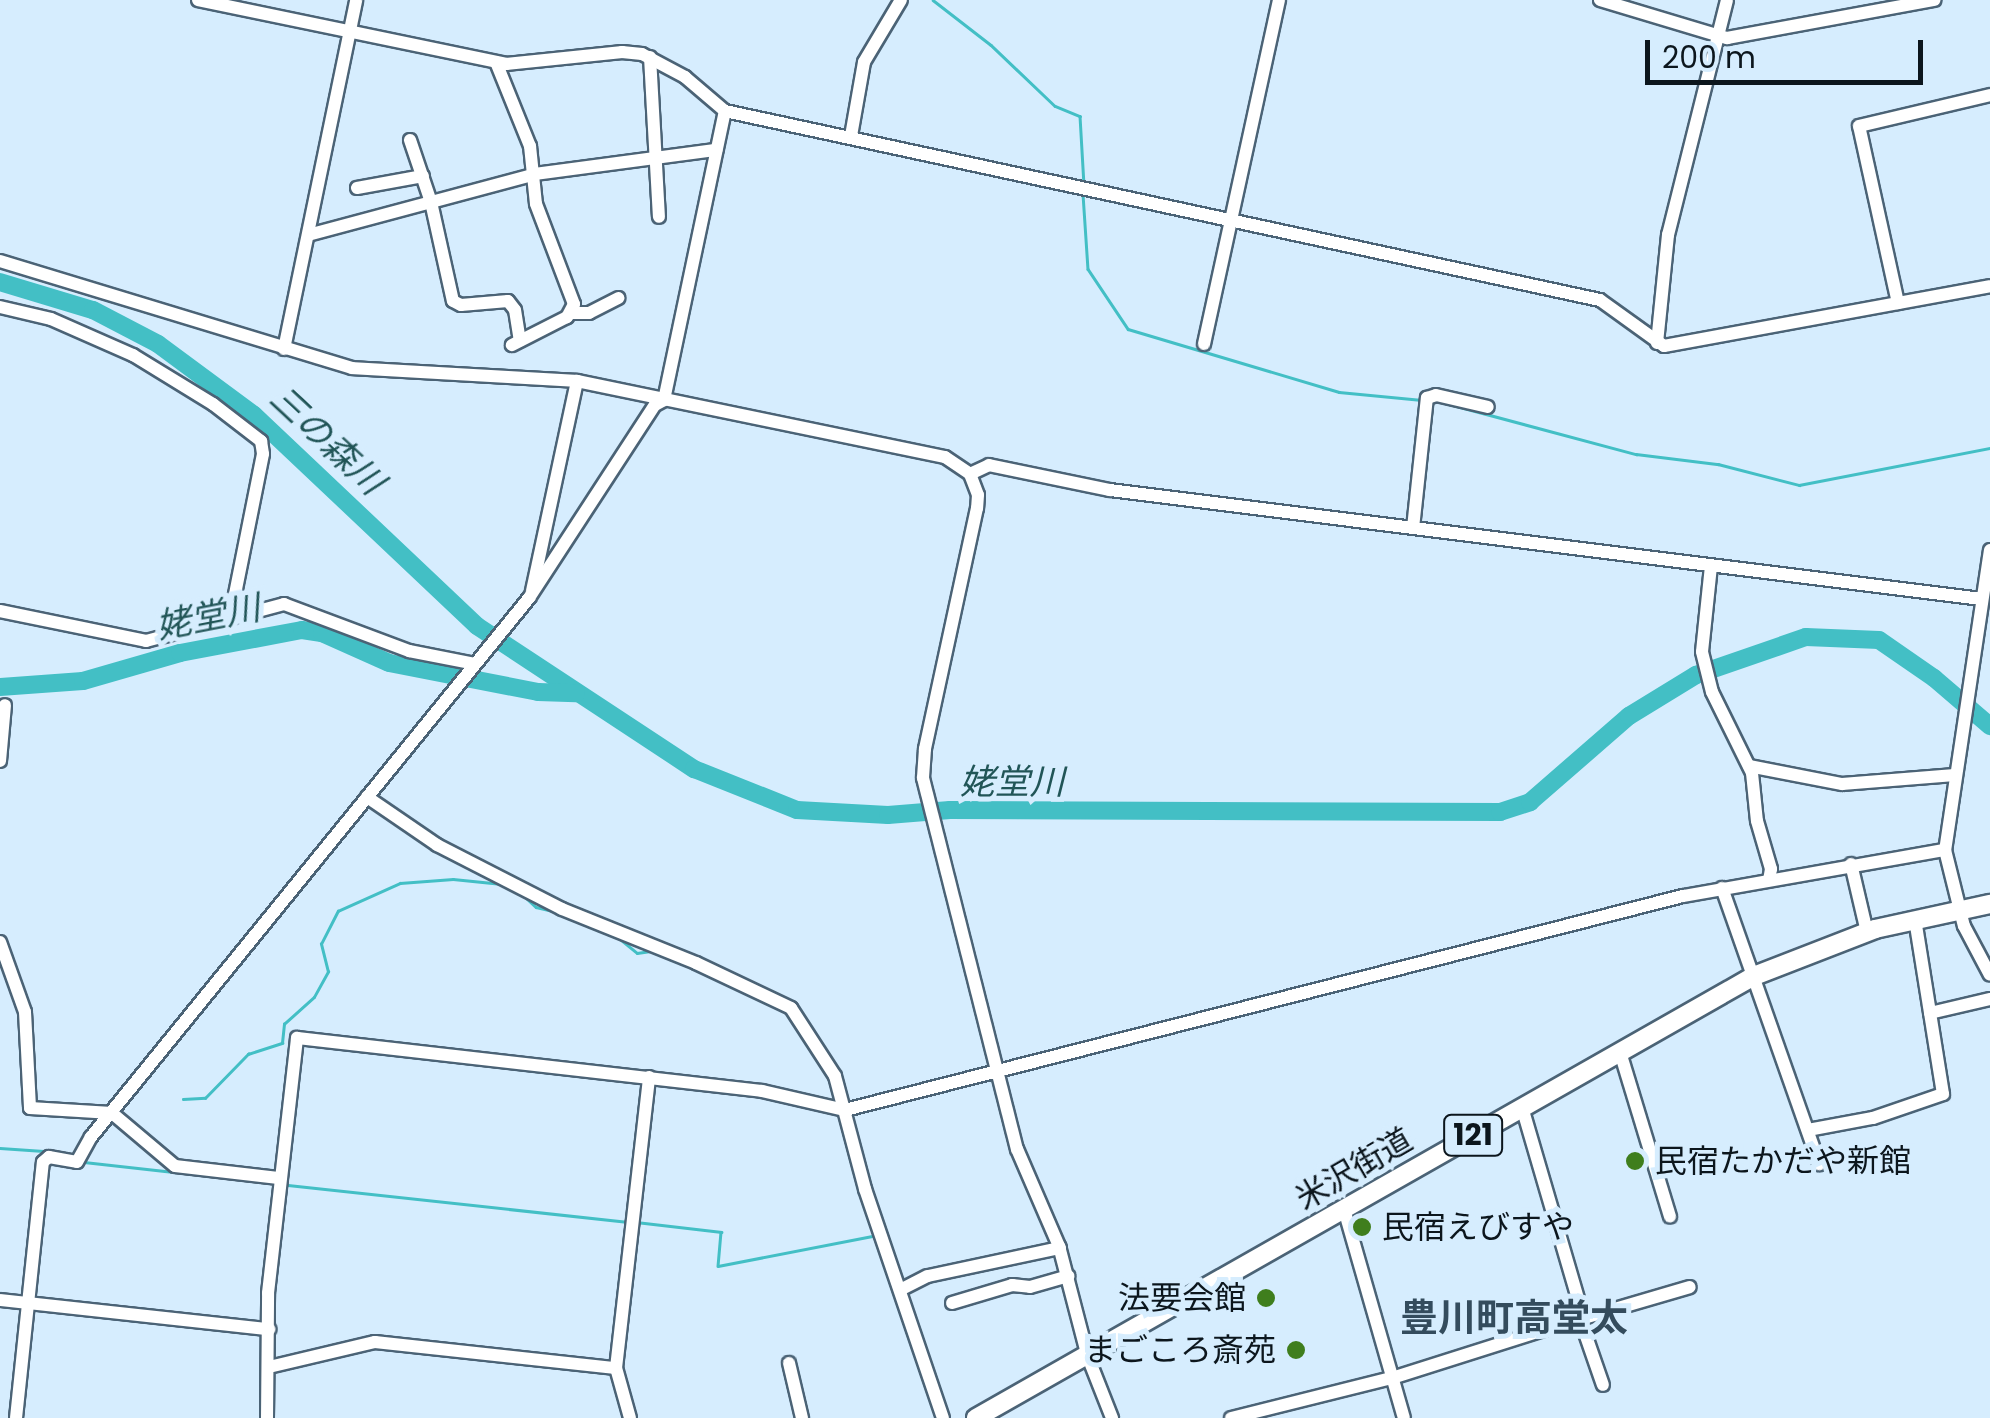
<!DOCTYPE html>
<meta charset="utf-8">
<style>
body{margin:0}
#map{position:relative;width:1990px;height:1418px;overflow:hidden;background:#d6edfe;font-family:Poppins,"Noto Sans JP",sans-serif}
div>[style]{position:absolute}
[style*='--x']{left:calc(var(--x)*1px);top:calc(var(--y)*1px);width:calc(var(--w)*1px);rotate:calc(var(--a)*1deg)}
.stream>*{height:2.5px;margin:-1.25px;padding:0 1.25px;transform-origin:1.25px;border-radius:1.25px;background:#43bfc5}
.river>*{height:18px;margin:-9px;padding:0 9px;transform-origin:9px;border-radius:9px;background:#43bfc5}
.roads{filter:drop-shadow(2px 0 #4b6376) drop-shadow(-2px 0 #4b6376) drop-shadow(0 2px #4b6376) drop-shadow(0 -2px #4b6376)}
.minor>*{height:12px;margin:-6px;padding:0 6px;transform-origin:6px;border-radius:6px;background:#fff}
.highway>*{height:18px;margin:-9px;padding:0 9px;transform-origin:9px;border-radius:9px;background:#fff}
.dots>*{width:28px;height:28px;translate:-50% -50%;box-sizing:border-box;border:5px solid #d6edfe;border-radius:50%}
span{translate:-50% -50%;white-space:nowrap;text-align:center;line-height:1.15;-webkit-text-stroke:10px #d6edfe;paint-order:stroke}
.shield-label span{padding:2px 8px;background:#d6edfe;border:2px solid;border-radius:8px;-webkit-text-stroke-width:0}
.shield-label{font-size:30px;color:#0c161d;font-weight:700}
.poi-label{font-size:32px;color:#0c161d}
.left{translate:0 -50%;text-align:left}
.right{translate:-100% -50%;text-align:right}
.street-label{font-size:32px;color:#0c161d}
.water-label{font-size:35px;color:#215557;font-style:italic}
.quarter-label{font-size:38px;color:#344c5d;font-weight:700}
.scale{position:absolute;left:1645px;top:40px;width:278px;height:45px;box-sizing:border-box;border:5px solid #0c161d;border-top:0;padding-left:12px;font-size:30px;line-height:35px;white-space:nowrap;color:#0c161d;-webkit-text-stroke:8px #d6edfe;paint-order:stroke}
</style>
<div id="map">
<div class="stream">
<i style="--x:933;--y:0;--w:73;--a:37.8"></i>
<i style="--x:991;--y:45;--w:88;--a:43.6"></i>
<i style="--x:1055;--y:106;--w:27;--a:22"></i>
<i style="--x:1080;--y:116;--w:69;--a:86.7"></i>
<i style="--x:1083;--y:194;--w:75;--a:86.2"></i>
<i style="--x:1088;--y:269;--w:72;--a:56.3"></i>
<i style="--x:1128;--y:329;--w:220;--a:16.6"></i>
<i style="--x:1339;--y:392;--w:83;--a:5.5"></i>
<i style="--x:1445;--y:403;--w:198;--a:15"></i>
<i style="--x:1636;--y:454;--w:83;--a:7"></i>
<i style="--x:1718;--y:464;--w:84;--a:14.5"></i>
<i style="--x:1799;--y:485;--w:195;--a:-11"></i>
<i style="--x:522;--y:894;--w:19;--a:43"></i>
<i style="--x:536;--y:907;--w:17;--a:13"></i>
<i style="--x:620;--y:939;--w:22;--a:39"></i>
<i style="--x:637;--y:953;--w:15;--a:-8"></i>
<i style="--x:183;--y:1099;--w:22;--a:-3"></i>
<i style="--x:205;--y:1098;--w:62;--a:-45.7"></i>
<i style="--x:248;--y:1054;--w:36;--a:-18"></i>
<i style="--x:282;--y:1043;--w:19;--a:-84"></i>
<i style="--x:284;--y:1024;--w:40;--a:-42"></i>
<i style="--x:314;--y:997;--w:29;--a:-61"></i>
<i style="--x:328;--y:972;--w:29;--a:-104"></i>
<i style="--x:321;--y:944;--w:37;--a:-63"></i>
<i style="--x:338;--y:911;--w:68;--a:-24.3"></i>
<i style="--x:400;--y:883;--w:53;--a:-4.3"></i>
<i style="--x:453;--y:879;--w:49;--a:5.8"></i>
<i style="--x:0;--y:1148;--w:58;--a:3.9"></i>
<i style="--x:84;--y:1162;--w:92;--a:6.3"></i>
<i style="--x:288;--y:1185;--w:342;--a:6.2"></i>
<i style="--x:636;--y:1222;--w:86;--a:6.7"></i>
<i style="--x:721;--y:1232;--w:34;--a:95"></i>
<i style="--x:718;--y:1266;--w:162;--a:-11"></i>
</div>
<div class="river">
<i style="--x:0;--y:282;--w:97;--a:16.8"></i>
<i style="--x:93;--y:310;--w:73;--a:27.6"></i>
<i style="--x:158;--y:344;--w:119;--a:36.5"></i>
<i style="--x:254;--y:415;--w:307;--a:43.4"></i>
<i style="--x:477;--y:626;--w:260;--a:33.4"></i>
<i style="--x:694;--y:769;--w:111;--a:21.7"></i>
<i style="--x:797;--y:810;--w:91;--a:3.1"></i>
<i style="--x:888;--y:815;--w:62;--a:-4.6"></i>
<i style="--x:950;--y:810;--w:550;--a:0.21"></i>
<i style="--x:1500;--y:812;--w:32;--a:-18"></i>
<i style="--x:1530;--y:802;--w:131;--a:-41"></i>
<i style="--x:1629;--y:716;--w:79;--a:-31.5"></i>
<i style="--x:1696;--y:675;--w:116;--a:-19.1"></i>
<i style="--x:1806;--y:637;--w:73;--a:2.4"></i>
<i style="--x:1879;--y:640;--w:67;--a:34.6"></i>
<i style="--x:1934;--y:678;--w:74;--a:40.6"></i>
<i style="--x:0;--y:687;--w:83;--a:-4.1"></i>
<i style="--x:83;--y:681;--w:101;--a:-16.1"></i>
<i style="--x:180;--y:653;--w:124;--a:-10.7"></i>
<i style="--x:302;--y:630;--w:20;--a:9"></i>
<i style="--x:322;--y:633;--w:73;--a:24.1"></i>
<i style="--x:389;--y:663;--w:152;--a:11"></i>
<i style="--x:538;--y:692;--w:38;--a:2"></i>
</div>
<div class="roads">
<div class="minor">
<i style="--x:198;--y:0;--w:315;--a:11.7"></i>
<i style="--x:506;--y:64;--w:117;--a:-5.9"></i>
<i style="--x:622;--y:52;--w:20;--a:6"></i>
<i style="--x:642;--y:54;--w:49;--a:28.1"></i>
<i style="--x:685;--y:77;--w:52;--a:40.4"></i>
<i style="--x:725;--y:111;--w:895;--a:12.19"></i>
<i style="--x:1600;--y:300;--w:79;--a:35.7"></i>
<i style="--x:1664;--y:346;--w:331;--a:-10.4"></i>
<i style="--x:1600;--y:0;--w:133;--a:16.7"></i>
<i style="--x:1727;--y:38;--w:211;--a:-10.4"></i>
<i style="--x:650;--y:57;--w:160;--a:86.8"></i>
<i style="--x:496;--y:62;--w:91;--a:68"></i>
<i style="--x:530;--y:146;--w:58;--a:84.1"></i>
<i style="--x:536;--y:204;--w:107;--a:69.2"></i>
<i style="--x:574;--y:304;--w:15;--a:118"></i>
<i style="--x:567;--y:317;--w:62;--a:153"></i>
<i style="--x:851;--y:136;--w:75;--a:-80"></i>
<i style="--x:864;--y:62;--w:72;--a:-59.2"></i>
<i style="--x:410;--y:140;--w:65;--a:71.3"></i>
<i style="--x:431;--y:202;--w:101;--a:77.5"></i>
<i style="--x:453;--y:301;--w:9;--a:27"></i>
<i style="--x:461;--y:305;--w:47;--a:-4.9"></i>
<i style="--x:508;--y:301;--w:11;--a:52"></i>
<i style="--x:515;--y:310;--w:31;--a:81"></i>
<i style="--x:357;--y:188;--w:67;--a:-10.3"></i>
<i style="--x:308;--y:235;--w:235;--a:-15"></i>
<i style="--x:535;--y:174;--w:183;--a:-7.6"></i>
<i style="--x:0;--y:261;--w:368;--a:16.9"></i>
<i style="--x:352;--y:368;--w:225;--a:3.3"></i>
<i style="--x:577;--y:381;--w:376;--a:11.7"></i>
<i style="--x:945;--y:457;--w:30;--a:34"></i>
<i style="--x:970;--y:474;--w:22;--a:69"></i>
<i style="--x:978;--y:495;--w:13;--a:94"></i>
<i style="--x:977;--y:508;--w:247;--a:102.2"></i>
<i style="--x:925;--y:749;--w:29;--a:94"></i>
<i style="--x:923;--y:778;--w:383;--a:75.8"></i>
<i style="--x:1017;--y:1149;--w:106;--a:66.6"></i>
<i style="--x:1059;--y:1246;--w:115;--a:75.4"></i>
<i style="--x:1088;--y:1357;--w:66;--a:68.5"></i>
<i style="--x:1898;--y:303;--w:181;--a:-102.4"></i>
<i style="--x:1859;--y:126;--w:135;--a:-13.3"></i>
<i style="--x:0;--y:307;--w:52;--a:13.2"></i>
<i style="--x:51;--y:319;--w:90;--a:23.7"></i>
<i style="--x:133;--y:355;--w:94;--a:31.5"></i>
<i style="--x:213;--y:404;--w:61;--a:37.6"></i>
<i style="--x:261;--y:441;--w:13;--a:81"></i>
<i style="--x:263;--y:454;--w:168;--a:101.3"></i>
<i style="--x:573;--y:313;--w:16;--a:0"></i>
<i style="--x:589;--y:313;--w:33;--a:-27"></i>
<i style="--x:1657;--y:343;--w:109;--a:-84.2"></i>
<i style="--x:1668;--y:235;--w:242;--a:-75.9"></i>
<i style="--x:1204;--y:344;--w:352;--a:-77.7"></i>
<i style="--x:284;--y:349;--w:356;--a:-78.3"></i>
<i style="--x:970;--y:474;--w:21;--a:-25"></i>
<i style="--x:989;--y:465;--w:124;--a:11.7"></i>
<i style="--x:1110;--y:490;--w:879;--a:7.13"></i>
<i style="--x:1413;--y:528;--w:131;--a:-83.9"></i>
<i style="--x:1427;--y:398;--w:9;--a:-18"></i>
<i style="--x:1436;--y:395;--w:53;--a:13"></i>
<i style="--x:1990;--y:550;--w:303;--a:98.5"></i>
<i style="--x:1945;--y:850;--w:78;--a:76"></i>
<i style="--x:1964;--y:926;--w:55;--a:62"></i>
<i style="--x:1711;--y:566;--w:86;--a:96"></i>
<i style="--x:1702;--y:652;--w:41;--a:76"></i>
<i style="--x:1712;--y:692;--w:90;--a:63.7"></i>
<i style="--x:1752;--y:773;--w:48;--a:84.1"></i>
<i style="--x:1757;--y:821;--w:50;--a:73.7"></i>
<i style="--x:1771;--y:869;--w:11;--a:100"></i>
<i style="--x:532;--y:591;--w:215;--a:-77.9"></i>
<i style="--x:0;--y:611;--w:149;--a:11.6"></i>
<i style="--x:146;--y:641;--w:143;--a:-15"></i>
<i style="--x:284;--y:604;--w:134;--a:20.6"></i>
<i style="--x:409;--y:651;--w:67;--a:11.1"></i>
<i style="--x:0;--y:761;--w:56;--a:-84.9"></i>
<i style="--x:1749;--y:766;--w:95;--a:11"></i>
<i style="--x:1842;--y:784;--w:113;--a:-4.6"></i>
<i style="--x:367;--y:797;--w:85;--a:34.4"></i>
<i style="--x:437;--y:845;--w:140;--a:27.1"></i>
<i style="--x:562;--y:909;--w:144;--a:21.9"></i>
<i style="--x:696;--y:963;--w:105;--a:25.3"></i>
<i style="--x:791;--y:1008;--w:81;--a:57.1"></i>
<i style="--x:835;--y:1076;--w:117;--a:75.1"></i>
<i style="--x:865;--y:1189;--w:242;--a:71.2"></i>
<i style="--x:1851;--y:864;--w:70;--a:76.8"></i>
<i style="--x:1722;--y:888;--w:293;--a:70.6"></i>
<i style="--x:0;--y:942;--w:74;--a:70.3"></i>
<i style="--x:25;--y:1012;--w:96;--a:87"></i>
<i style="--x:30;--y:1108;--w:82;--a:3.5"></i>
<i style="--x:112;--y:1113;--w:82;--a:40.1"></i>
<i style="--x:175;--y:1166;--w:104;--a:6.6"></i>
<i style="--x:1930;--y:1013;--w:62;--a:-13.1"></i>
<i style="--x:1620;--y:1052;--w:172;--a:73.1"></i>
<i style="--x:1808;--y:1130;--w:66;--a:-10.5"></i>
<i style="--x:1873;--y:1118;--w:74;--a:-18.9"></i>
<i style="--x:1943;--y:1094;--w:176;--a:-99.1"></i>
<i style="--x:1344;--y:1209;--w:217;--a:74"></i>
<i style="--x:900;--y:1290;--w:31;--a:-27"></i>
<i style="--x:928;--y:1276;--w:135;--a:-12"></i>
<i style="--x:0;--y:1300;--w:271;--a:6.2"></i>
<i style="--x:952;--y:1303;--w:63;--a:-16.7"></i>
<i style="--x:1012;--y:1285;--w:18;--a:6"></i>
<i style="--x:1030;--y:1287;--w:40;--a:-16"></i>
<i style="--x:1578;--y:1313;--w:76;--a:70.9"></i>
<i style="--x:1584;--y:1318;--w:110;--a:-16.3"></i>
<i style="--x:789;--y:1363;--w:57;--a:76.7"></i>
<i style="--x:269;--y:1367;--w:109;--a:-13.3"></i>
<i style="--x:375;--y:1342;--w:242;--a:6.2"></i>
<i style="--x:16;--y:1418;--w:257;--a:-84"></i>
<i style="--x:43;--y:1162;--w:8;--a:-40"></i>
<i style="--x:49;--y:1157;--w:28;--a:10"></i>
<i style="--x:77;--y:1162;--w:29;--a:-61"></i>
<i style="--x:91;--y:1137;--w:695;--a:-50.9"></i>
<i style="--x:529;--y:598;--w:230;--a:-56.9"></i>
<i style="--x:655;--y:405;--w:10;--a:-29"></i>
<i style="--x:664;--y:400;--w:295;--a:-78.1"></i>
<i style="--x:267;--y:1418;--w:125;--a:-89.5"></i>
<i style="--x:268;--y:1293;--w:257;--a:-83.5"></i>
<i style="--x:297;--y:1038;--w:468;--a:6.5"></i>
<i style="--x:762;--y:1091;--w:85;--a:12.9"></i>
<i style="--x:845;--y:1110;--w:865;--a:-14.33"></i>
<i style="--x:1683;--y:896;--w:266;--a:-10"></i>
<i style="--x:630;--y:1418;--w:52;--a:-105.6"></i>
<i style="--x:616;--y:1368;--w:293;--a:-83.5"></i>
<i style="--x:1231;--y:1418;--w:166;--a:-14"></i>
<i style="--x:1392;--y:1378;--w:192;--a:-17.6"></i>
<i style="--x:1575;--y:1320;--w:18;--a:-77"></i>
<i style="--x:1579;--y:1302;--w:203;--a:-106.3"></i>
</div>
<div class="highway">
<i style="--x:976;--y:1418;--w:895;--a:-29.6"></i>
<i style="--x:1754;--y:976;--w:130;--a:-21.2"></i>
<i style="--x:1875;--y:929;--w:118;--a:-12.3"></i>
</div>
</div>
<div class="dots">
<i style="left:1635px;top:1161px;background:#3f7e1d"></i>
<i style="left:1362px;top:1227px;background:#3f7e1d"></i>
<i style="left:1266px;top:1298px;background:#3f7e1d"></i>
<i style="left:1296px;top:1350px;background:#3f7e1d"></i>
</div>
<div class="shield-label">
<span style="left:1473px;top:1135px">121</span>
</div>
<div class="poi-label">
<span class="left" style="left:1655px;top:1161px">民宿たかだや新館</span>
<span class="left" style="left:1382px;top:1227px">民宿えびすや</span>
<span class="right" style="left:1246px;top:1298px">法要会館</span>
<span class="right" style="left:1276px;top:1350px">まごころ斎苑</span>
</div>
<div class="street-label">
<span style="left:1354px;top:1169px;rotate:-30deg">米沢街道</span>
</div>
<div class="water-label">
<span style="left:327px;top:440px;rotate:43deg">三の森川</span>
<span style="left:208px;top:617px;rotate:-11deg">姥堂川</span>
<span style="left:1012px;top:782px">姥堂川</span>
</div>
<div class="quarter-label">
<span style="left:1514px;top:1318px">豊川町高堂太</span>
</div>
<div class="scale">200 m</div>
</div>
